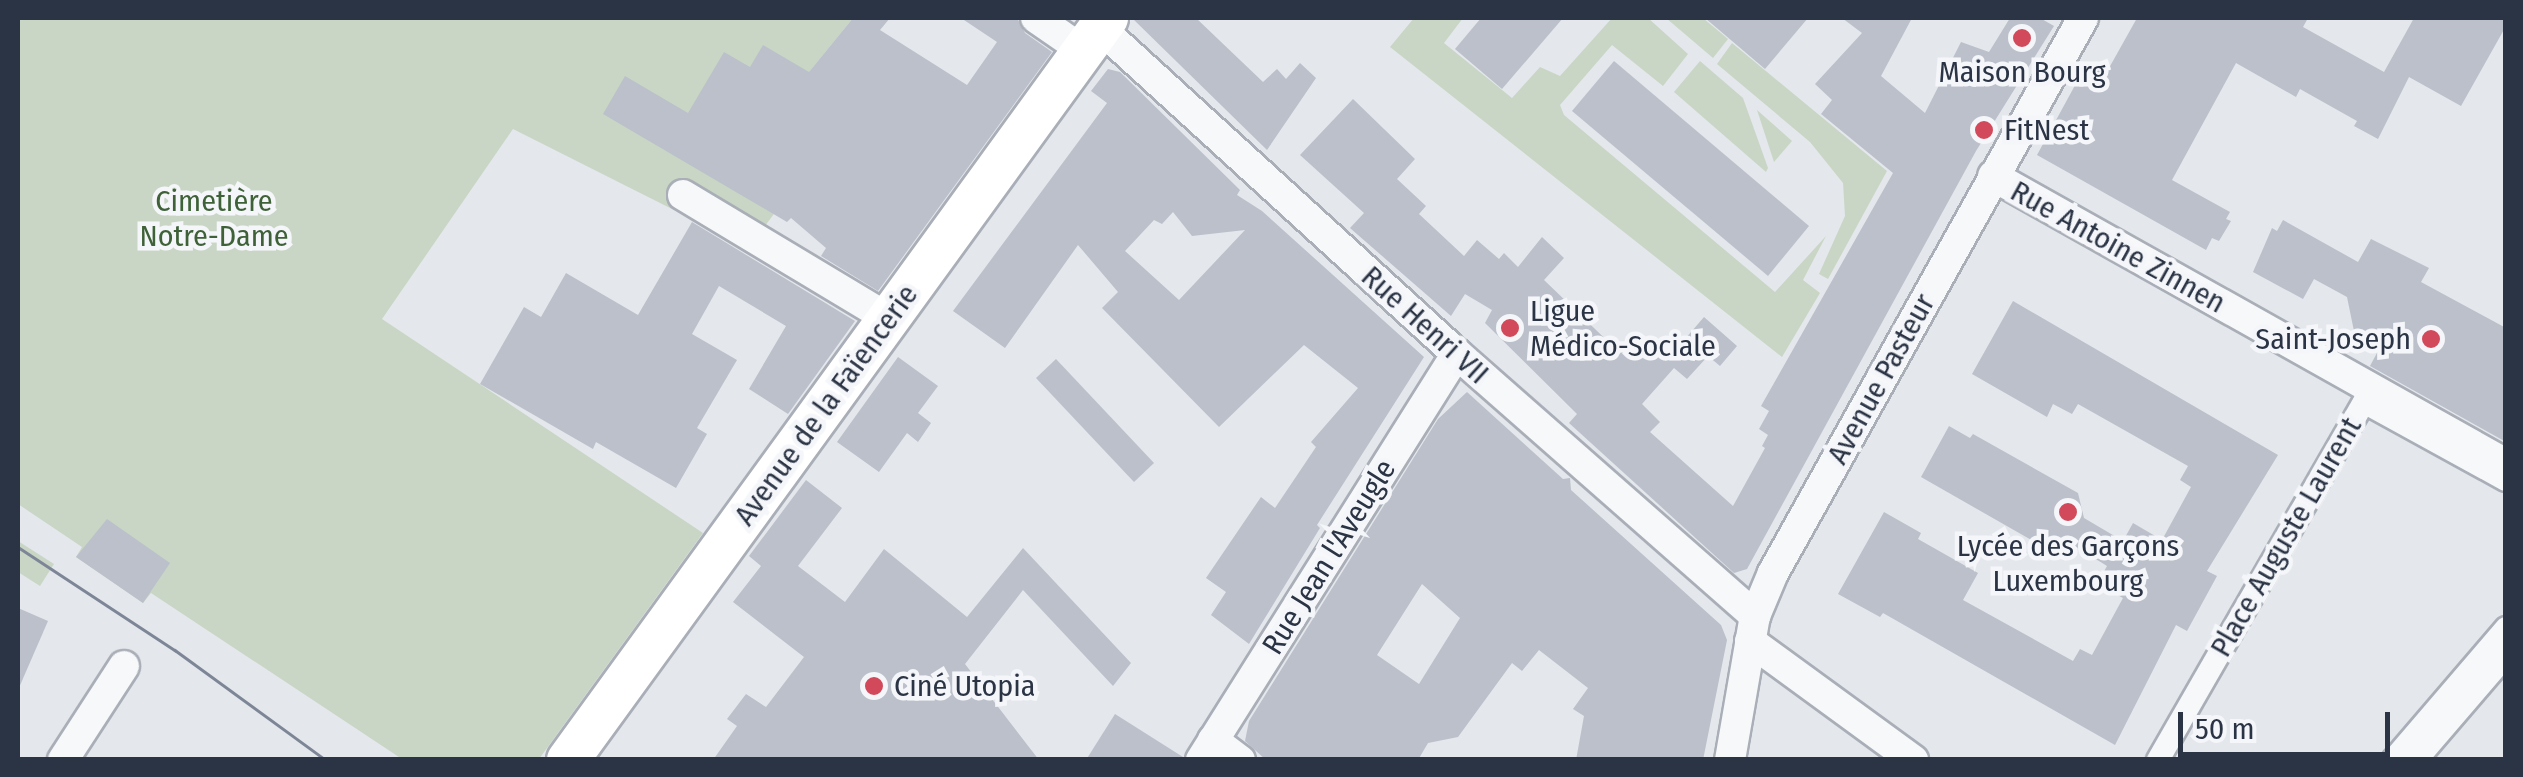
<!DOCTYPE html>
<meta charset="utf-8">
<style>
body{margin:0}
#map{position:relative;width:2523px;height:777px;overflow:hidden;background:#e4e7ec;font-family:"Fira Sans Condensed",sans-serif}
div>[style]{position:absolute}
[style*='--x']{left:calc(var(--x)*1px);top:calc(var(--y)*1px);width:calc(var(--w)*1px);rotate:calc(var(--a)*1deg)}
.green>*{inset:0;background:#c9d6c5}
.building>*{inset:0;background:#bbc0ca}
.roads{filter:drop-shadow(2px 0 #a9aeb7) drop-shadow(-2px 0 #a9aeb7) drop-shadow(0 2px #a9aeb7) drop-shadow(0 -2px #a9aeb7)}
.pedestrian>*{height:22px;margin:-11px;padding:0 11px;transform-origin:11px;border-radius:11px;background:#f7f8fa}
.minor>*{height:30px;margin:-15px;padding:0 15px;transform-origin:15px;border-radius:15px;background:#f7f8fa}
.secondary>*{height:42px;margin:-21px;padding:0 21px;transform-origin:21px;border-radius:21px;background:#fff}
.tram>*{height:2.5px;margin:-1.25px;padding:0 1.25px;transform-origin:1.25px;border-radius:1.25px;background:#7d8696}
.dots>*{width:28px;height:28px;translate:-50% -50%;box-sizing:border-box;border:5px solid #f4f6f9;border-radius:50%}
span{translate:-50% -50%;white-space:nowrap;text-align:center;line-height:1.15;-webkit-text-stroke:9px #f4f6f9;paint-order:stroke}
.poi-label{font-size:30px;color:#2b3445}
.left{translate:0 -50%;text-align:left}
.right{translate:-100% -50%;text-align:right}
.park-label{font-size:30px;color:#3f6138}
.street-label{font-size:30px;color:#2b3445}
.frame{position:absolute;inset:0;border:20px solid #2b3445;pointer-events:none}
.scale{position:absolute;left:2178px;top:712px;width:212px;height:45px;box-sizing:border-box;border:5px solid #2b3445;border-top:0;padding-left:12px;font-size:30px;line-height:35px;white-space:nowrap;color:#2b3445;-webkit-text-stroke:8px #f4f6f9;paint-order:stroke}
</style>
<div id="map">
<div class="green">
<i style="clip-path:polygon(18px 18px,853px 18px,810px 71px,857px 101px,765px 226px,691px 184px,674px 210px,513px 129px,382px 319px,703px 533px,539px 759px,402px 759px,151px 593px,143px 603px,76px 557px,82px 547px,18px 504px)"></i>
<i style="clip-path:polygon(1414px 18px,1463px 18px,1444px 43px,1512px 98px,1540px 67px,1560px 76px,1612px 18px,1648px 18px,1688px 54px,1663px 86px,1612px 45px,1560px 105px,1564px 115px,1775px 292px,1826px 236px,1803px 280px,1820px 293px,1782px 357px,1390px 47px)"></i>
<i style="clip-path:polygon(1666px 18px,1703px 18px,1728px 39px,1713px 58px)"></i>
<i style="clip-path:polygon(1732px 43px,1887px 171px,1828px 279px,1819px 274px,1845px 216px,1843px 183px,1810px 142px,1717px 64px)"></i>
<i style="clip-path:polygon(1700px 61px,1743px 98px,1768px 168px,1766px 172px,1674px 92px)"></i>
<i style="clip-path:polygon(1757px 110px,1792px 141px,1774px 162px)"></i>
<i style="clip-path:polygon(18px 541px,54px 564px,40px 586px,18px 572px)"></i>
</div>
<div class="building">
<i style="clip-path:polygon(853px 18px,890px 18px,880px 30px,967px 85px,997px 42px,961px 18px,1017px 18px,1025px 33px,1052px 52px,878px 291px,821px 256px,826px 248px,791px 218px,787px 222px,603px 114px,625px 76px,688px 113px,724px 52px,750px 67px,763px 45px,809px 72px)"></i>
<i style="clip-path:polygon(1132px 18px,1196px 18px,1263px 82px,1277px 69px,1286px 79px,1300px 63px,1316px 78px,1267px 150px)"></i>
<i style="clip-path:polygon(1481px 18px,1563px 18px,1502px 89px,1455px 49px)"></i>
<i style="clip-path:polygon(1705px 18px,1808px 18px,1765px 69px)"></i>
<i style="clip-path:polygon(1842px 18px,1912px 18px,1881px 76px,1925px 113px,1961px 42px,1989px 52px,2010px 18px,2040px 18px,2054px 26px,1976px 151px,1747px 569px,1734px 573px,1569px 423px,1577px 414px,1485px 323px,1492px 310px,1465px 294px,1451px 316px,1350px 228px,1364px 213px,1300px 155px,1353px 99px,1415px 159px,1397px 179px,1426px 206px,1419px 214px,1464px 256px,1477px 240px,1499px 259px,1504px 253px,1518px 267px,1542px 237px,1564px 258px,1544px 280px,1620px 353px,1636px 334px,1666px 361px,1704px 317px,1737px 346px,1720px 366px,1708px 356px,1687px 379px,1674px 368px,1642px 404px,1660px 422px,1650px 432px,1733px 506px,1765px 448px,1762px 446px,1768px 435px,1759px 429px,1769px 411px,1761px 406px,1893px 173px,1821px 114px,1832px 100px,1815px 84px,1862px 33px)"></i>
<i style="clip-path:polygon(2137px 18px,2308px 18px,2303px 27px,2384px 72px,2414px 18px,2506px 18px,2506px 26px,2461px 106px,2409px 77px,2378px 139px,2354px 126px,2357px 121px,2300px 89px,2296px 97px,2236px 63px,2172px 180px,2230px 212px,2226px 219px,2231px 221px,2219px 241px,2212px 238px,2206px 250px,2037px 155px,2085px 67px,2093px 72px,2098px 63px,2109px 68px)"></i>
<i style="clip-path:polygon(1614px 61px,1809px 226px,1768px 276px,1572px 111px)"></i>
<i style="clip-path:polygon(evenodd,1108px 69px,1120px 72px,1240px 190px,1237px 195px,1262px 211px,1424px 357px,1317px 525px,1320px 528px,1249px 644px,1211px 615px,1226px 592px,1206px 578px,1261px 497px,1275px 508px,1316px 447px,1311px 442px,1358px 388px,1304px 345px,1219px 427px,1102px 308px,1118px 292px,1078px 245px,1005px 348px,953px 311px,1107px 103px,1091px 91px,1108px 69px,1173px 212px,1192px 236px,1245px 230px,1179px 300px,1125px 251px,1154px 220px,1162px 224px,1173px 212px)"></i>
<i style="clip-path:polygon(2283px 220px,2358px 262px,2371px 239px,2429px 268px,2421px 282px,2506px 328px,2506px 442px,2370px 366px,2377px 353px,2355px 336px,2347px 297px,2314px 279px,2303px 299px,2253px 272px,2272px 228px,2277px 231px)"></i>
<i style="clip-path:polygon(692px 222px,855px 321px,788px 414px,749px 389px,786px 326px,719px 286px,692px 334px,737px 360px,697px 428px,707px 434px,676px 488px,596px 442px,593px 449px,480px 384px,524px 307px,541px 317px,566px 273px,638px 315px)"></i>
<i style="clip-path:polygon(2013px 301px,2278px 455px,2207px 571px,2217px 576px,2187px 631px,2176px 625px,2115px 745px,1883px 613px,1880px 617px,1838px 594px,1884px 512px,1921px 533px,1918px 539px,1978px 573px,1963px 600px,2073px 661px,2080px 649px,2092px 655px,2123px 598px,2097px 584px,2107px 566px,2062px 538px,2054px 553px,1921px 477px,1949px 426px,1970px 438px,1973px 434px,2078px 493px,2084px 518px,2123px 541px,2133px 523px,2162px 540px,2191px 487px,2180px 480px,2188px 466px,2078px 404px,2072px 414px,2053px 404px,2047px 417px,1972px 374px)"></i>
<i style="clip-path:polygon(898px 357px,938px 386px,918px 413px,931px 423px,918px 442px,907px 433px,879px 472px,837px 442px)"></i>
<i style="clip-path:polygon(1056px 359px,1154px 463px,1134px 482px,1036px 378px)"></i>
<i style="clip-path:polygon(evenodd,1467px 392px,1563px 479px,1570px 478px,1571px 490px,1721px 625px,1727px 640px,1703px 760px,1576px 760px,1584px 716px,1573px 709px,1588px 688px,1539px 650px,1522px 671px,1512px 663px,1458px 737px,1428px 743px,1418px 760px,1266px 760px,1245px 741px,1249px 721px,1438px 419px,1467px 392px,1422px 584px,1460px 618px,1419px 684px,1377px 655px,1422px 584px)"></i>
<i style="clip-path:polygon(806px 480px,842px 508px,798px 566px,845px 602px,884px 549px,967px 617px,1023px 548px,1131px 663px,1113px 686px,1023px 590px,965px 664px,1039px 760px,713px 760px,737px 726px,727px 719px,746px 694px,766px 707px,804px 657px,733px 602px,761px 566px,749px 556px)"></i>
<i style="clip-path:polygon(107px 519px,170px 563px,143px 603px,76px 557px)"></i>
<i style="clip-path:polygon(18px 608px,48px 621px,18px 690px)"></i>
<i style="clip-path:polygon(1115px 714px,1183px 757px,1182px 760px,1086px 760px)"></i>
</div>
<div class="roads">
<div class="pedestrian">
<i style="--x:2158;--y:760;--w:413;--a:-60.1"></i>
<i style="--x:2364;--y:402;--w:162;--a:28.8"></i>
<i style="--x:2393;--y:760;--w:174;--a:-49.4"></i>
</div>
<div class="minor">
<i style="--x:1036;--y:18;--w:58;--a:34.5"></i>
<i style="--x:1100;--y:28;--w:483;--a:42.4"></i>
<i style="--x:1457;--y:354;--w:397;--a:41.3"></i>
<i style="--x:1993;--y:176;--w:588;--a:29.31"></i>
<i style="--x:683;--y:195;--w:240;--a:31"></i>
<i style="--x:1750;--y:641;--w:202;--a:36.1"></i>
<i style="--x:1213;--y:740;--w:34;--a:37"></i>
<i style="--x:63;--y:760;--w:112;--a:-57"></i>
<i style="--x:1201;--y:760;--w:480;--a:-57.8"></i>
<i style="--x:1730;--y:760;--w:146;--a:-80.2"></i>
<i style="--x:1755;--y:616;--w:47;--a:-67.3"></i>
<i style="--x:1773;--y:573;--w:636;--a:-60.81"></i>
<i style="--x:2411;--y:760;--w:146;--a:-49.4"></i>
</div>
<div class="secondary">
<i style="--x:568;--y:760;--w:917;--a:-54"></i>
</div>
</div>
<div class="tram">
<i style="--x:18;--y:547;--w:188;--a:33.3"></i>
<i style="--x:175;--y:650;--w:187;--a:36.1"></i>
</div>
<div class="dots">
<i style="left:2022px;top:38px;background:#d1495b"></i>
<i style="left:1984px;top:130px;background:#d1495b"></i>
<i style="left:1510px;top:328px;background:#d1495b"></i>
<i style="left:2431px;top:339px;background:#d1495b"></i>
<i style="left:2068px;top:512px;background:#d1495b"></i>
<i style="left:874px;top:686px;background:#d1495b"></i>
</div>
<div class="poi-label">
<span style="left:2022px;top:72px">Maison Bourg</span>
<span class="left" style="left:2004px;top:130px">FitNest</span>
<span class="left" style="left:1530px;top:328px">Ligue<br>Médico-Sociale</span>
<span class="right" style="left:2411px;top:339px">Saint-Joseph</span>
<span style="left:2068px;top:563px">Lycée des Garçons<br>Luxembourg</span>
<span class="left" style="left:894px;top:686px">Ciné Utopia</span>
</div>
<div class="park-label">
<span style="left:214px;top:218px">Cimetière<br>Notre-Dame</span>
</div>
<div class="street-label">
<span style="left:2118px;top:247px;rotate:29deg">Rue Antoine Zinnen</span>
<span style="left:1425px;top:325px;rotate:42deg">Rue Henri VII</span>
<span style="left:1881px;top:379px;rotate:-61deg">Avenue Pasteur</span>
<span style="left:826px;top:405px;rotate:-54deg">Avenue de la Faïencerie</span>
<span style="left:2286px;top:537px;rotate:-60deg">Place Auguste Laurent</span>
<span style="left:1329px;top:557px;rotate:-58deg">Rue Jean l'Aveugle</span>
</div>
<div class="frame"></div>
<div class="scale">50 m</div>
</div>
